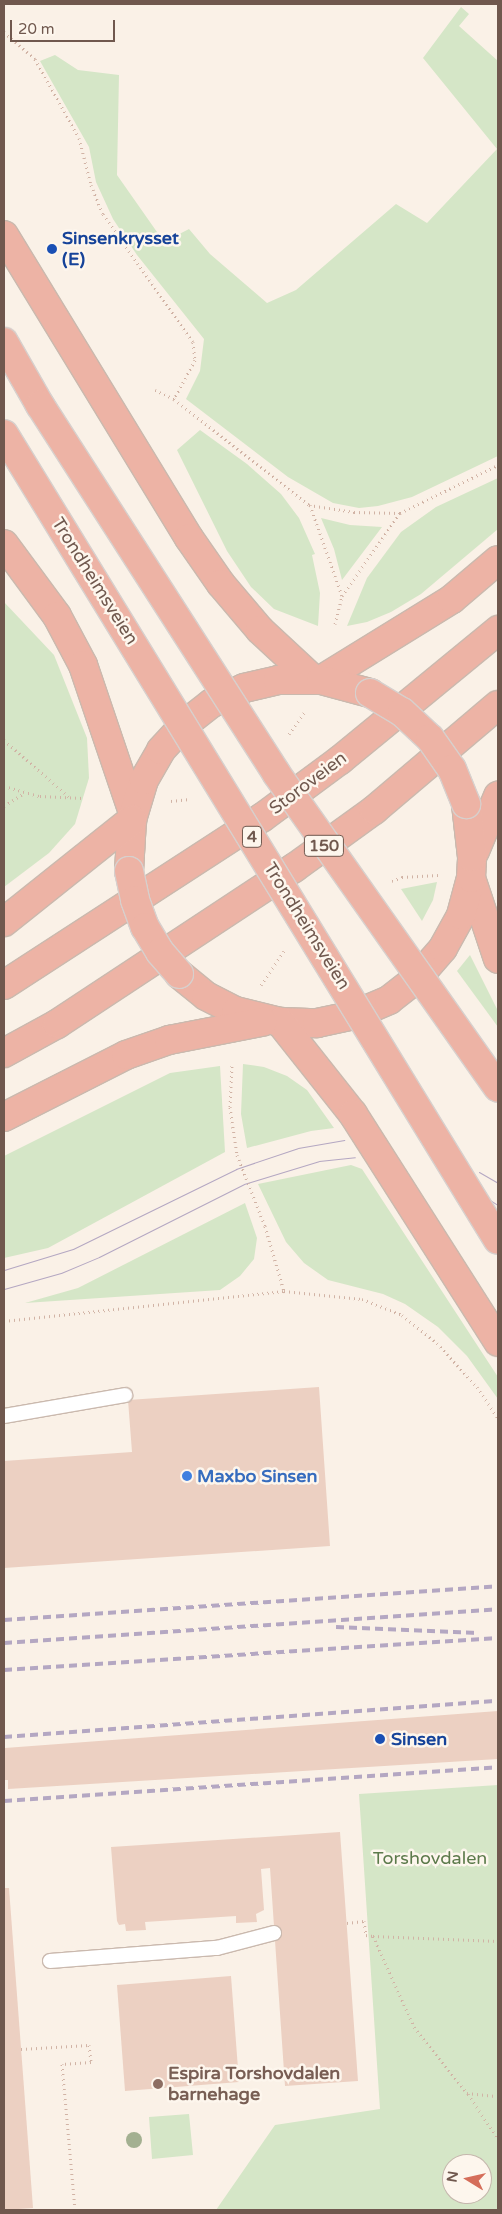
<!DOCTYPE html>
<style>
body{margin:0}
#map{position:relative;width:502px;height:2214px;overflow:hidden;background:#faf1e7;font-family:"Varela Round",sans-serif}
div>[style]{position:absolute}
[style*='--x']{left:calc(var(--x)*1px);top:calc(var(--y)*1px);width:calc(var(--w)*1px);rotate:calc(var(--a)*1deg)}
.green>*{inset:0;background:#d5e6c7}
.building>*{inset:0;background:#ecd0c2}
.path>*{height:3px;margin-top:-1.5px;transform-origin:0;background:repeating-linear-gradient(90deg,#d1b3a5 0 1px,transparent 0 5px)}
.roads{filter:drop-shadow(1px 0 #cab9ae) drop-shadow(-1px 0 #cab9ae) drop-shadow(0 1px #cab9ae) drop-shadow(0 -1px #cab9ae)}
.lane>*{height:14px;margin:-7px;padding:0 7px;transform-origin:7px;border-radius:7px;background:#fff}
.highway>*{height:28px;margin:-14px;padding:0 14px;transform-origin:14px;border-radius:14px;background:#edb3a5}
.tram>*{height:1px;margin:-0.5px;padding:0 0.5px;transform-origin:0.5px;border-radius:0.5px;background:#b4a7c2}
.rail>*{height:4px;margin-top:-2px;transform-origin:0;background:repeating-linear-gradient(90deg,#b4a7c2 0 8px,transparent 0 13px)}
.path-bridge>*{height:3px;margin-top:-1.5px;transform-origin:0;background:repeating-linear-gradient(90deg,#d1b3a5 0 1px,transparent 0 5px)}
.bridges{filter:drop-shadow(1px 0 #d7d0cd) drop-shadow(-1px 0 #d7d0cd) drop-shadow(0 1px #d7d0cd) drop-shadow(0 -1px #d7d0cd)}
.highway-bridge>*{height:28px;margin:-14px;padding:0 14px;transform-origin:14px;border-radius:14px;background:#edb3a5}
.trees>*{width:16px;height:16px;margin:-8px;border-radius:50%;background:#a3b091}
.dots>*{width:14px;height:14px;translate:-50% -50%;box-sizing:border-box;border:2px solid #fdf6ed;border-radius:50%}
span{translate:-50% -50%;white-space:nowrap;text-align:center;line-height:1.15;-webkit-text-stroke:5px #fdf6ed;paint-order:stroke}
.shield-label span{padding:1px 4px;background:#fdf6ed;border:1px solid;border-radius:4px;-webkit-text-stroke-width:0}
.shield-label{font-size:16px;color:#70584e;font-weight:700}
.transit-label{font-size:18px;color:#164399;font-weight:700}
.left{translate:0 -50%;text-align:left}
.street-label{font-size:18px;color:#70584e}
.shop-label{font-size:18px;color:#366cbe;font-weight:700}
.park-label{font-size:18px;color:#5c7a4b}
.education-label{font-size:18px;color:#785e54;font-weight:700}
.frame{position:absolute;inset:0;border:5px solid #70584e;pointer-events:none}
.north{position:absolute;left:442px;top:2154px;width:50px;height:50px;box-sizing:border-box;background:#fdf6ed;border:1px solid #c5b7ad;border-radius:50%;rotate:279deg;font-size:14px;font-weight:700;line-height:20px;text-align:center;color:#70584e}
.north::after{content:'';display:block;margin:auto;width:18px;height:22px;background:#d56e5a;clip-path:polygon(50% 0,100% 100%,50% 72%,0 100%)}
.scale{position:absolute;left:10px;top:20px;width:105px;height:22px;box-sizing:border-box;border:2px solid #70584e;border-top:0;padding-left:6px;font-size:15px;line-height:18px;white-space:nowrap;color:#70584e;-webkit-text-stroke:4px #fdf6ed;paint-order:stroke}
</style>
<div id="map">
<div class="green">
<i style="clip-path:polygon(461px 7px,469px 14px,459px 26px,498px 61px,498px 456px,412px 497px,378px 506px,359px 508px,333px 503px,288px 477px,186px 399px,200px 371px,204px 339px,137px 255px,113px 219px,96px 182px,89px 147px,40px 61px,55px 55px,78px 70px,119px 75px,117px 175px,164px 242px,189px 229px,210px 254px,267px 303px,296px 290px,396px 204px,427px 223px,497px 149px,423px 58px)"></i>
<i style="clip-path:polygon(200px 430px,247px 464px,281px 494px,299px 518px,315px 554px,312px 555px,320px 593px,318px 626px,274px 609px,251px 587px,227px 551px,177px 450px)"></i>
<i style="clip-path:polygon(498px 478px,498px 529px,421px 594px,391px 612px,367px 622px,347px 626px,367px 578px,401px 532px,436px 507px)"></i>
<i style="clip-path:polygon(321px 518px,350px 525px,382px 527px,342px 580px,334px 549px)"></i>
<i style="clip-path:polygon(4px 602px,54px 655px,87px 738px,89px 778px,75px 824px,49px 853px,4px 887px)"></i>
<i style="clip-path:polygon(437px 882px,433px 900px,422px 921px,401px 889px)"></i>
<i style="clip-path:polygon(470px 955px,498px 1011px,498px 1027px,457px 971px)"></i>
<i style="clip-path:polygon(243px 1064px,264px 1067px,287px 1076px,307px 1090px,334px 1128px,311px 1131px,247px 1148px,241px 1114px)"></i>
<i style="clip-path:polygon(220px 1066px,225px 1152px,48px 1248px,4px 1258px,4px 1156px,170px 1073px)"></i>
<i style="clip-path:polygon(351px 1165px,362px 1169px,498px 1377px,498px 1399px,467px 1356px,438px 1327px,405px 1304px,383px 1294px,328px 1280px,304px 1263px,286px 1242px,258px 1184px)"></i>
<i style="clip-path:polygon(245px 1203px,257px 1238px,254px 1259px,240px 1276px,220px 1290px,25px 1303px,78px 1288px)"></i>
<i style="clip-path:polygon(evenodd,498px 1785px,498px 2210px,216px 2210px,275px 2125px,380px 2109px,359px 1794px,498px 1785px,452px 2164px,482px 2164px,482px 2194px,452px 2194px,452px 2164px)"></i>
<i style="clip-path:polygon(189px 2114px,193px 2155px,152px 2159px,149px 2117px)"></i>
</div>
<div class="building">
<i style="clip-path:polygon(319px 1387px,330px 1546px,4px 1568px,4px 1461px,132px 1452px,128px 1400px)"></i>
<i style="clip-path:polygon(498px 1711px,498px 1759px,8px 1789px,8px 1780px,4px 1780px,5px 1748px)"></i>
<i style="clip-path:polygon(340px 1832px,358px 2081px,285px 2086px,270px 1868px,261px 1869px,264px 1910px,256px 1914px,257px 1922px,236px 1923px,236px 1916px,145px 1922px,146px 1930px,126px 1931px,125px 1924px,119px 1925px,117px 1921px,111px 1847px)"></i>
<i style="clip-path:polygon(4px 1888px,9px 1888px,33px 2208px,4px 2210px)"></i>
<i style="clip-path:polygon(231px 1976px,239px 2082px,125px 2091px,117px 1985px)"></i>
</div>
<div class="path">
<i style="--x:4;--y:32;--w:41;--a:41.1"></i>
<i style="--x:35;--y:59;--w:90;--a:60.9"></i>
<i style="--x:79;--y:138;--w:49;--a:75.7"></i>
<i style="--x:91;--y:185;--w:31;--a:68"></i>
<i style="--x:103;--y:214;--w:156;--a:54.9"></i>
<i style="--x:193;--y:342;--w:18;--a:84"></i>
<i style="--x:195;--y:360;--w:44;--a:118.3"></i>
<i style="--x:155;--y:390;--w:21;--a:25"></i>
<i style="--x:174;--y:399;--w:172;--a:38.1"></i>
<i style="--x:309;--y:505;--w:46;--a:8.8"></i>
<i style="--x:354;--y:512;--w:46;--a:1.2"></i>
<i style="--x:310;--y:505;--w:96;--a:70.6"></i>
<i style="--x:335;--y:624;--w:29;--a:-76"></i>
<i style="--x:342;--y:596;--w:101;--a:-55.1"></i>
<i style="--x:400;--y:513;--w:109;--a:-26.1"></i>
<i style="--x:289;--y:734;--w:28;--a:-55"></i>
<i style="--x:4;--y:740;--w:86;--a:41.2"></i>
<i style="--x:4;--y:786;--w:37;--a:16"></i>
<i style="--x:40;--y:796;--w:43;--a:2.7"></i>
<i style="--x:171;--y:801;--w:19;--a:-6"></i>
<i style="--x:4;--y:806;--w:24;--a:-33"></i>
<i style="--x:392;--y:881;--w:11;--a:-22"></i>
<i style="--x:402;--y:877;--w:36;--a:-3"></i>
<i style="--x:261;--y:985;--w:41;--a:-55.9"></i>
<i style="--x:230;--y:1107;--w:43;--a:-87.3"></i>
<i style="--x:265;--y:1226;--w:68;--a:73.7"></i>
<i style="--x:4;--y:1321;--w:282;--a:-6.1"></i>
<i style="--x:284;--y:1291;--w:78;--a:5.9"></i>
<i style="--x:362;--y:1299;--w:43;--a:21.8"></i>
<i style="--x:402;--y:1315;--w:45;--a:38.7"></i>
<i style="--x:437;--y:1343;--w:59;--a:47.7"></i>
<i style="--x:477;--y:1387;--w:37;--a:56"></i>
<i style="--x:347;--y:1923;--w:17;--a:-7"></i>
<i style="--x:364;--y:1921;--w:14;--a:82"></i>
<i style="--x:366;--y:1935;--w:7;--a:8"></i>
<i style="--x:373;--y:1936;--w:125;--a:2.3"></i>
<i style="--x:373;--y:1936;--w:100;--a:65.7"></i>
<i style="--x:414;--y:2027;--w:85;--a:51.2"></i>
<i style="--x:467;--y:2093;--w:31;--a:6"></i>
<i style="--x:21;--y:2049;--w:68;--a:-3.4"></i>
<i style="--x:89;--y:2045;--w:17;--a:83"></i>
<i style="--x:91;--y:2062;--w:29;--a:176"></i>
<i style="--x:62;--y:2064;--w:147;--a:84.9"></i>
<i style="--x:468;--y:2094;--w:54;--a:56.3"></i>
</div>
<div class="roads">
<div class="lane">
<i style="--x:4;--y:1416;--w:123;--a:-9.8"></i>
<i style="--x:50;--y:1961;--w:168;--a:-4.5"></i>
<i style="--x:217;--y:1948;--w:59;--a:-14.7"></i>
</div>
<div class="highway">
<i style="--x:4;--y:235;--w:355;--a:58.6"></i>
<i style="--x:189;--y:538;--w:56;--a:55.2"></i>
<i style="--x:221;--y:584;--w:60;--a:49.7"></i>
<i style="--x:260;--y:630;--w:72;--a:42.8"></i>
<i style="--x:4;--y:544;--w:89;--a:53.6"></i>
<i style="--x:57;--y:616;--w:55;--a:62"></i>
<i style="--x:83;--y:665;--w:156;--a:71.3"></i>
<i style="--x:321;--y:680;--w:154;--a:-31.7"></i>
<i style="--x:452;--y:599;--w:60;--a:-40.3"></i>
<i style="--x:475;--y:851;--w:60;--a:-67.3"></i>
<i style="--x:129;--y:871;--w:51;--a:-86.6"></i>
<i style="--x:132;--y:820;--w:42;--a:-73.3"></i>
<i style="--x:144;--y:780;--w:34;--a:-60"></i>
<i style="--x:161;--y:750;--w:35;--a:-47"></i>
<i style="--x:185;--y:724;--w:34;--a:-38"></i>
<i style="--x:212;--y:703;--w:35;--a:-25"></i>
<i style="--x:244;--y:688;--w:35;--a:-13"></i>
<i style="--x:278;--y:680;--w:43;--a:0"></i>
<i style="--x:321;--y:680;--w:51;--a:14.9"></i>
<i style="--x:471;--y:878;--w:85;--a:71.6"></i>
<i style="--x:4;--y:922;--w:164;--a:-38.6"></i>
<i style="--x:179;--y:974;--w:35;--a:39"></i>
<i style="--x:206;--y:996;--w:34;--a:27"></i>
<i style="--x:236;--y:1011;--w:45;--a:14"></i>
<i style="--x:280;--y:1022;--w:37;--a:2"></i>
<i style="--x:317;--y:1023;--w:38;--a:-12"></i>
<i style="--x:354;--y:1015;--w:38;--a:-23"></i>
<i style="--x:389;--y:1000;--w:37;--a:-38"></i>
<i style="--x:418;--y:977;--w:38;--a:-49"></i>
<i style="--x:443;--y:948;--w:38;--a:-61"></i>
<i style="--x:461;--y:915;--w:38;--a:-75"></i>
<i style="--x:471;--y:878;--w:21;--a:-87"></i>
<i style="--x:472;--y:857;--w:53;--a:-96.5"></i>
<i style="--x:4;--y:985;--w:309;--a:-33"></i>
<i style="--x:263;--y:817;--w:96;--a:-36.5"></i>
<i style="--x:340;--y:760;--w:205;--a:-39.4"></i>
<i style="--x:280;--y:1022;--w:117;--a:51.6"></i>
<i style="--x:353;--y:1114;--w:270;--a:57.5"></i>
<i style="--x:4;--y:1053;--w:60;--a:-28.7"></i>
<i style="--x:57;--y:1024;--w:284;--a:-33.4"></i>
<i style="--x:294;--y:868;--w:99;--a:-35.9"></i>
<i style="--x:374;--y:810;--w:162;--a:-40.3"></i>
<i style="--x:4;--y:1117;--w:137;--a:-26.9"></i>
<i style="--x:126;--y:1055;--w:46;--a:-19.2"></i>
<i style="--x:169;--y:1040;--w:95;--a:-11"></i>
</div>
</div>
<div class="tram">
<i style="--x:479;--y:1172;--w:22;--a:30"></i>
<i style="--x:473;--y:1189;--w:30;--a:33"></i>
<i style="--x:4;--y:1270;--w:72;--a:-16.9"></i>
<i style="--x:73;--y:1249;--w:182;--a:-26.1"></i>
<i style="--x:236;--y:1169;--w:65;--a:-18.7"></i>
<i style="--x:298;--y:1148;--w:47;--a:-9.9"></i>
<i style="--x:4;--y:1289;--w:59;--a:-15.7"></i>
<i style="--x:61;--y:1273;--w:41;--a:-22.8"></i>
<i style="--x:99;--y:1257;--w:162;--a:-26.7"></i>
<i style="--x:244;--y:1184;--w:78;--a:-17"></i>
<i style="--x:319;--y:1161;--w:36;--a:-6"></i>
</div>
<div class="rail">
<i style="--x:4;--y:1620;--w:495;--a:-3.9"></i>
<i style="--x:336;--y:1627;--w:142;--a:2.4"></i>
<i style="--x:4;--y:1643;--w:495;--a:-3.9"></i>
<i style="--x:4;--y:1670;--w:495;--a:-3.7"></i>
<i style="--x:4;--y:1737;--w:495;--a:-4.2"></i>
<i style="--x:4;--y:1801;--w:495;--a:-3.9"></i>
</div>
<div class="path-bridge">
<i style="--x:230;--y:1107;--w:49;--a:81.7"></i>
<i style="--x:237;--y:1155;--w:76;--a:68.5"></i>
</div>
<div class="bridges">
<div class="highway-bridge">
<i style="--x:4;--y:342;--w:73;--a:60.3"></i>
<i style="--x:40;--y:405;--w:437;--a:57.3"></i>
<i style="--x:276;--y:773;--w:385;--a:54.8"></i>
<i style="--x:4;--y:434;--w:945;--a:58.5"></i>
<i style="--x:370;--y:693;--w:37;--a:31"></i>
<i style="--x:402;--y:712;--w:38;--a:43"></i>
<i style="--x:430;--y:738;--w:38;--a:55"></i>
<i style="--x:452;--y:769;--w:38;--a:68"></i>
<i style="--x:129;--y:871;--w:30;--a:78"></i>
<i style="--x:135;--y:900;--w:29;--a:70"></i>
<i style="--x:145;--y:927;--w:29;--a:59"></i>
<i style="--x:160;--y:952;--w:29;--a:49"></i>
</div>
</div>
<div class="trees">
<i style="left:134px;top:2140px"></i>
</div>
<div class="dots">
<i style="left:52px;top:249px;background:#1a4fb4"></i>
<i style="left:187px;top:1476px;background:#3f7fe0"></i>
<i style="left:380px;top:1739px;background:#1a4fb4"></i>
<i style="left:158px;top:2084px;background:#8d6e63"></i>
</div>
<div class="shield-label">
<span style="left:252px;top:837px">4</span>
<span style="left:324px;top:846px">150</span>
</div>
<div class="transit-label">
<span class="left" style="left:62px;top:249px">Sinsenkrysset<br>(E)</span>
<span class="left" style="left:391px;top:1739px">Sinsen</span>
</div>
<div class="street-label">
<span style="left:95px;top:581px;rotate:58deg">Trondheimsveien</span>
<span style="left:308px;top:783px;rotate:-37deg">Storoveien</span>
<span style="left:307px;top:926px;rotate:58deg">Trondheimsveien</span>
</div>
<div class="shop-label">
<span class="left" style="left:197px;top:1476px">Maxbo Sinsen</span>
</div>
<div class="park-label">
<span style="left:430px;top:1858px">Torshovdalen</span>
</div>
<div class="education-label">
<span class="left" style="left:168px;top:2084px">Espira Torshovdalen<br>barnehage</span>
</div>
<div class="frame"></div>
<div class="north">N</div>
<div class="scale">20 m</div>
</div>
